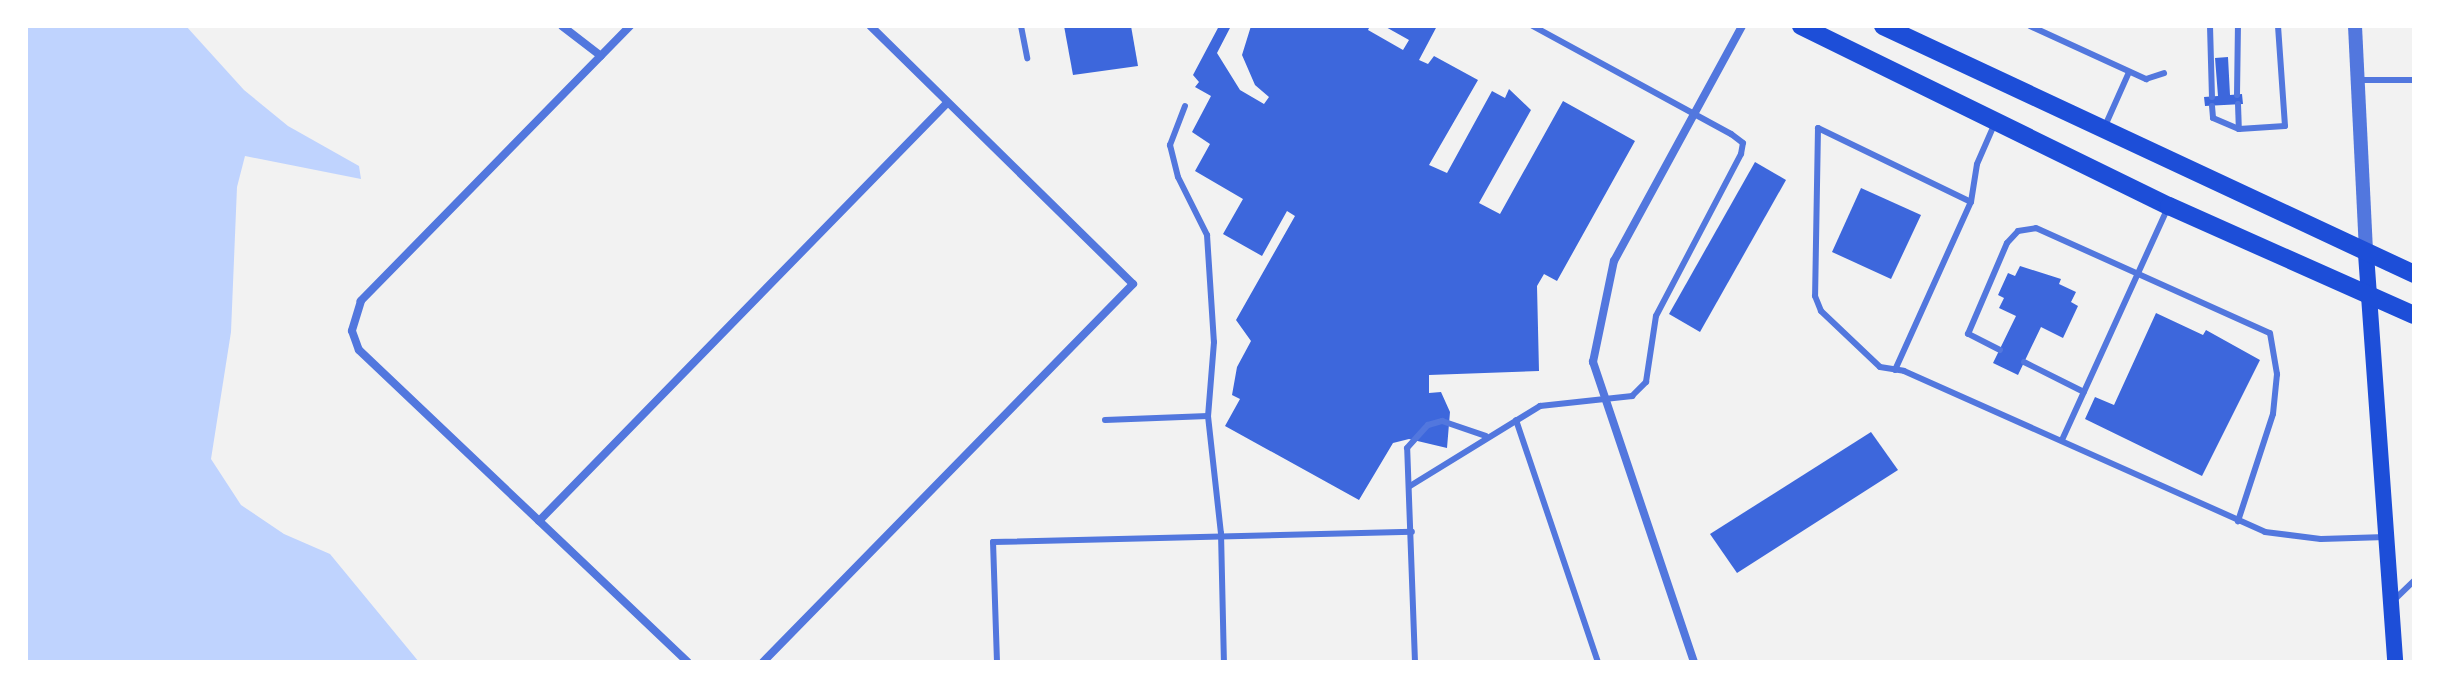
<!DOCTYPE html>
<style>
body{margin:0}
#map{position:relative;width:2440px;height:688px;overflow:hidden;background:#f2f2f2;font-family:"Crimson Pro",serif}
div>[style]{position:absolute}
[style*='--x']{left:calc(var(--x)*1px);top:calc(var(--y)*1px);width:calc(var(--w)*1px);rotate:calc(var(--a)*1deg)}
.water>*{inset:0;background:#bfd3fe}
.building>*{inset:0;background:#3d67dc}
.service>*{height:6px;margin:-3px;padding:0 3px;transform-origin:3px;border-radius:3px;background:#5277de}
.minor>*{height:8px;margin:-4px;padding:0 4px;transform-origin:4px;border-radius:4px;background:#5277de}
.tertiary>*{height:14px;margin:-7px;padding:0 7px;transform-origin:7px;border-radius:7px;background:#5277de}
.secondary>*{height:16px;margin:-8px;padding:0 8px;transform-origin:8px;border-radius:8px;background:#1d4ed8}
.primary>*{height:18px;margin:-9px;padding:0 9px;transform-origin:9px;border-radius:9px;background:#1d4ed8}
span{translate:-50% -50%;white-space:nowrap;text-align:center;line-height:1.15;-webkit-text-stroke:8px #fff;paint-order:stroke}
.frame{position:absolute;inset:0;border:28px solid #fff;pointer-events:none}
</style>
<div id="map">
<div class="water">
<i style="clip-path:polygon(26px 26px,186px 26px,244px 90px,288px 126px,359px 166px,361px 179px,245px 156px,237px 187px,231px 332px,211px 459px,241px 505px,284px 534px,330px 554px,419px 662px,26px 662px)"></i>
</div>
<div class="building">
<i style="clip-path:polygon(1064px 26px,1131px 26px,1138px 66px,1073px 75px)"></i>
<i style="clip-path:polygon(1219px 26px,1231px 26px,1217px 53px,1240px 90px,1264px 104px,1269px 97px,1255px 85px,1242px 55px,1251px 26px,1370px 26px,1368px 30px,1403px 50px,1409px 40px,1384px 26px,1437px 26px,1419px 60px,1428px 64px,1434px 56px,1478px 80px,1429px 165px,1447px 173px,1492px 91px,1505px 98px,1509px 89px,1531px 110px,1479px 203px,1500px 214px,1563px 101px,1635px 141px,1557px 281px,1544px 274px,1537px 286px,1539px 371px,1429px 375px,1429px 393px,1441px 392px,1450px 412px,1447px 448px,1409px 439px,1393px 443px,1359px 500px,1225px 426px,1240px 399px,1232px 395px,1237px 367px,1251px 341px,1236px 320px,1295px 216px,1287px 211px,1262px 256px,1223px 234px,1243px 199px,1195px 171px,1210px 144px,1192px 132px,1211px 96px,1195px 87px,1199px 82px,1193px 75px)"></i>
<i style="clip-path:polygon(2228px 57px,2230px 95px,2242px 94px,2243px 104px,2205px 106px,2204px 97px,2218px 96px,2215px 58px)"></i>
<i style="clip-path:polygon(1755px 162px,1786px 180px,1700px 332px,1669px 314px)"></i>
<i style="clip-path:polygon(1861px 188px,1921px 215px,1891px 279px,1832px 252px)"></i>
<i style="clip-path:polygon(2020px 266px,2061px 279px,2059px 284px,2076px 292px,2071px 302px,2078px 306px,2063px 338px,2041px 327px,2018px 375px,1993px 363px,2016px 316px,1999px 308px,2004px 298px,1998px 295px,2008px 273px,2015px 276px)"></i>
<i style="clip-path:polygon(2156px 313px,2203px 335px,2206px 330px,2260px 360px,2202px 476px,2085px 419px,2095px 397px,2114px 405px)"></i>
<i style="clip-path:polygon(1871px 432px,1898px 470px,1737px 573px,1710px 534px)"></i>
</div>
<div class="service">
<i style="--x:1021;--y:26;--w:33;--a:79"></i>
<i style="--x:2030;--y:26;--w:128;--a:24.6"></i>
<i style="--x:2146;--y:79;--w:19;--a:-18"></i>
<i style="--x:2210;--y:26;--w:71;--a:88.4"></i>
<i style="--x:2359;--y:80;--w:55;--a:0"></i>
<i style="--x:2237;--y:95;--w:69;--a:-89.2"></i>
<i style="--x:2238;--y:104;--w:25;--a:88"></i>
<i style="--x:1185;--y:106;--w:42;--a:111"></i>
<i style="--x:1170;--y:145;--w:33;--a:76"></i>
<i style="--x:1178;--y:177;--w:65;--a:63.4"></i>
<i style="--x:1207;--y:235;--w:107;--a:86.3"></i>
<i style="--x:1214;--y:342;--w:74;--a:94.6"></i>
<i style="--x:1208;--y:416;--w:118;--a:83.7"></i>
<i style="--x:1221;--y:533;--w:129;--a:88.7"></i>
<i style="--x:2212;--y:106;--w:12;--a:85"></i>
<i style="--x:2213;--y:118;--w:28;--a:23"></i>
<i style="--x:2239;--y:129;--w:46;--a:-3.7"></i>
<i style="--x:2285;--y:126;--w:100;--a:-94"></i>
<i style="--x:2105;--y:126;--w:59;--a:-66"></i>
<i style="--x:1971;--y:202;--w:170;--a:-154.2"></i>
<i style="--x:1818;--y:128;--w:168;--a:91"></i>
<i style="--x:1815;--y:296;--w:16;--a:68"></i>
<i style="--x:1821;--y:311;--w:81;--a:43.5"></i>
<i style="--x:1880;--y:367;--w:24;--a:9"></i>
<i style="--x:1904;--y:371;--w:395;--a:24"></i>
<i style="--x:2265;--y:532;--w:56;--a:7.1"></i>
<i style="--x:2321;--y:539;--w:65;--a:-1.8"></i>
<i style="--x:2000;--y:350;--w:36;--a:-153"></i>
<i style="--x:1968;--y:334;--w:99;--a:-66.8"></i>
<i style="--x:2007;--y:243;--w:16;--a:-47"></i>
<i style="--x:2018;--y:231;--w:18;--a:-9"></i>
<i style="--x:2036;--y:228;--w:256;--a:24.2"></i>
<i style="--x:2270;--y:333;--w:42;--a:80.3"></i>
<i style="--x:2277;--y:374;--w:40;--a:95.7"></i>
<i style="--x:2273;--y:414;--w:113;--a:108.1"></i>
<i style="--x:2024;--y:362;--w:67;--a:26.6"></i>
<i style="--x:1895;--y:370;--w:184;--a:-65.7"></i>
<i style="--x:1971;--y:202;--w:38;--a:-81"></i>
<i style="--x:1977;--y:164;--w:43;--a:-66.4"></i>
<i style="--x:1105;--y:420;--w:103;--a:-2.2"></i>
<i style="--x:1516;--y:420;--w:256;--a:71.3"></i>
<i style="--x:2062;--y:440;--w:253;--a:-65.5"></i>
<i style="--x:1410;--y:486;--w:153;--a:-31.6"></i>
<i style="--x:1540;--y:406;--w:93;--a:-6.2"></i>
<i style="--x:1632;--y:396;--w:20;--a:-45"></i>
<i style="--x:1646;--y:382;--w:67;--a:-81.4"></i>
<i style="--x:1656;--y:316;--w:183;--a:-62.3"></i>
<i style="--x:1741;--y:154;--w:11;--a:-80"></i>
<i style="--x:1743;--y:143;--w:15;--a:-143"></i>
<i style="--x:1731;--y:134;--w:226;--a:-151.4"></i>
<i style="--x:2393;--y:601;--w:29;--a:-44"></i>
<i style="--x:997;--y:662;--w:120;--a:-91.9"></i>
<i style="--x:993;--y:542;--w:419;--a:-1.4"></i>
<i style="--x:1415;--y:662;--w:214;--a:-92.1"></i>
<i style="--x:1407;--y:448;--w:31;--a:-48"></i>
<i style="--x:1428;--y:425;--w:15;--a:-16"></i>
<i style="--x:1442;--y:421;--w:46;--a:18.8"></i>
</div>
<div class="minor">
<i style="--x:562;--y:26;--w:49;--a:37.6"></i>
<i style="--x:630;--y:26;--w:385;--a:134.4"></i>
<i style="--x:361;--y:301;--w:31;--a:107"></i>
<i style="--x:352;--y:331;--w:20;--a:70"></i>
<i style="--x:359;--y:350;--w:453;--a:43.5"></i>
<i style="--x:539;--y:521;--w:584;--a:-45.69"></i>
<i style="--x:763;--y:662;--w:529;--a:-45.61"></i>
<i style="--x:1133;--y:284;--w:368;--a:-135.5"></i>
<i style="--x:1694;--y:662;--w:317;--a:-108.6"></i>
<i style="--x:1593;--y:362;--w:103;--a:-78.3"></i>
<i style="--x:1614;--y:261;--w:268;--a:-61.4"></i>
</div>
<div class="tertiary">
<i style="--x:2355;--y:26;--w:228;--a:87.2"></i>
</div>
<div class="secondary">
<i style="--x:2366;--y:254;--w:409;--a:85.9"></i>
</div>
<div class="primary">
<i style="--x:1801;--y:26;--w:410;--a:26.1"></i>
<i style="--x:2169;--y:206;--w:268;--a:24"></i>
<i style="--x:1883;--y:26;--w:586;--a:25.03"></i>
</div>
<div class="frame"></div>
</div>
